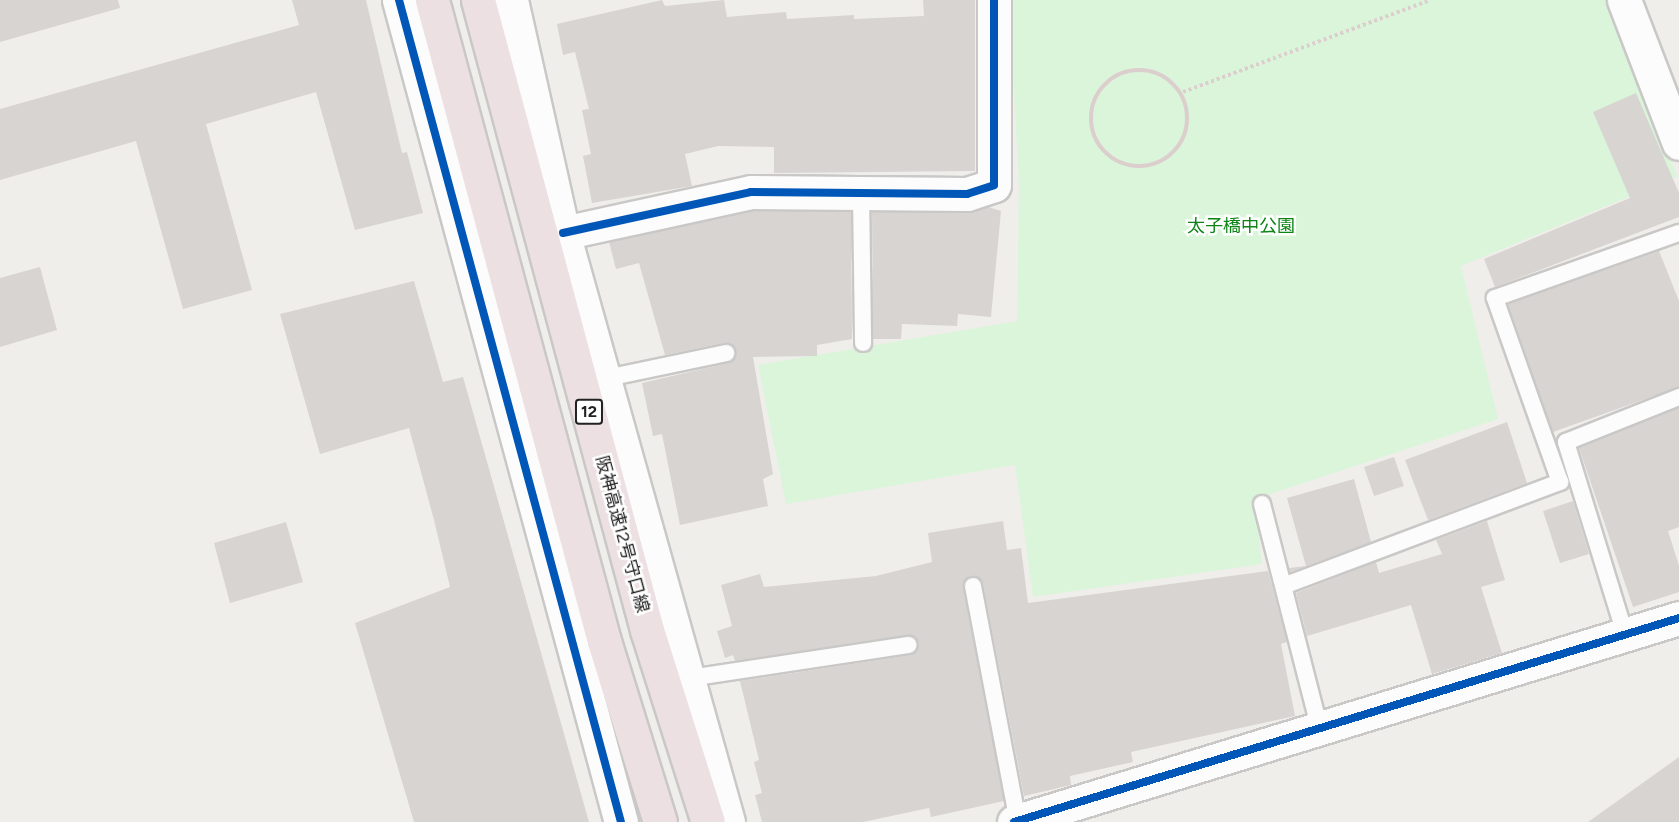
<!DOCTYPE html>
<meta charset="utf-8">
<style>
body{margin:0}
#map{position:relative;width:1679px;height:822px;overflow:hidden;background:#f0eeeb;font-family:Figtree,"Noto Sans JP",sans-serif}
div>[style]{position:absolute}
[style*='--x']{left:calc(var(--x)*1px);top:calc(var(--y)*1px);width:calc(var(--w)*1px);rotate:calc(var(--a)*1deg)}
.park>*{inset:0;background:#daf5da}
.building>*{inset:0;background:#d7d4d2}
.path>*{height:4px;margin-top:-2px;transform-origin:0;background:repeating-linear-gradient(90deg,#dccecd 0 3px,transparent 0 6px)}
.path>.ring{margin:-2px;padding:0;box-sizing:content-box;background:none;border:4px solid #dccecd;border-radius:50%}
.roads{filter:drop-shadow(2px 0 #c9c8c7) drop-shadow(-2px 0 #c9c8c7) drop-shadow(0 2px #c9c8c7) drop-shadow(0 -2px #c9c8c7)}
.lane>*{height:16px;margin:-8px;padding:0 8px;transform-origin:8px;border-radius:8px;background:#fdfcfc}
.street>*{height:33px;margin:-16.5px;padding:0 16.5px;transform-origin:16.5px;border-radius:16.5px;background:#fdfcfc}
.highway>*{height:33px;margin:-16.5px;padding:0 16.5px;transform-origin:16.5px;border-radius:16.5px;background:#ece0e2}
.cycleway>*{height:8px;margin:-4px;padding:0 4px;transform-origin:4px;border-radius:4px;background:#0057b8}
span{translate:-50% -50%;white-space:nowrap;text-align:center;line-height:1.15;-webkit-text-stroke:5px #fff;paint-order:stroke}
.shield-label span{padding:2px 4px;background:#fff;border:2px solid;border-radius:4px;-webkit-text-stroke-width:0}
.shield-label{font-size:16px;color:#222;font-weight:700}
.park-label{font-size:18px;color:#0c8416}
.street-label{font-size:18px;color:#222}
</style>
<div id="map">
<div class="park">
<i style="clip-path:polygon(1009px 0,1611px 0,1677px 177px,1461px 266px,1498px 419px,1255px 499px,1262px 564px,1033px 597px,1015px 465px,786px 504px,758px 365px,1017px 321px,1019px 185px)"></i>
</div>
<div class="building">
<i style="clip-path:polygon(0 0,118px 0,120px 8px,0 42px)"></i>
<i style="clip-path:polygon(292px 0,366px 0,402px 153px,407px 152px,423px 213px,355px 230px,316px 92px,206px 124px,252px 290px,183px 309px,136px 141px,0 180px,0 109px,299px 25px)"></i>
<i style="clip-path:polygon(662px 0,665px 6px,724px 0,727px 17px,786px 12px,787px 19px,854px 15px,854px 19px,924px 16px,923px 0,975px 0,975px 171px,774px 173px,774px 147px,718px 146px,685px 154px,692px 186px,592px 203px,583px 156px,591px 154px,582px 110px,589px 109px,575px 52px,563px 55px,557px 24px)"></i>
<i style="clip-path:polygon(1636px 93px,1679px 193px,1679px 217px,1495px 287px,1484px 259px,1630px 198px,1593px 112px)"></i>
<i style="clip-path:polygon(988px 207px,1001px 211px,991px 317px,958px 314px,957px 326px,902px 324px,901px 339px,873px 339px,872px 212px,967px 213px)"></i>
<i style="clip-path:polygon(753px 211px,851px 212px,852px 339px,817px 345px,817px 356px,753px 357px,773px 474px,763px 479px,768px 506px,680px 525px,662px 434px,653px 436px,642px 383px,728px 363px,736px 350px,724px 343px,665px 355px,639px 263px,616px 269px,609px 242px)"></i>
<i style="clip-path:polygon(1659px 251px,1679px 301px,1679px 387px,1553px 432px,1508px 304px)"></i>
<i style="clip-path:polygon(40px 267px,57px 330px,0 347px,0 278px)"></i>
<i style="clip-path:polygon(414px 281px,443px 382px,463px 377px,589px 822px,414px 822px,355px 623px,450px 587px,434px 520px,409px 428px,320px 454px,280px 314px)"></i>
<i style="clip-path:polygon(1679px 408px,1679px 527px,1668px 531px,1679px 566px,1679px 592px,1633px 607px,1579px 448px)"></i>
<i style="clip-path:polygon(1507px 422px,1527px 483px,1428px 520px,1405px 460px)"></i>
<i style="clip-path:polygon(1394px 457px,1404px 486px,1374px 496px,1364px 467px)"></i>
<i style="clip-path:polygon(1354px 479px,1371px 542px,1290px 572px,1289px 568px,1306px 566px,1287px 498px)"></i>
<i style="clip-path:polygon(1573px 501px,1589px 554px,1560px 563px,1543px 511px)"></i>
<i style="clip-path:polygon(1003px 521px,1007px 550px,1021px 548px,1028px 603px,1268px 571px,1287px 642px,1281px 644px,1295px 716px,1131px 752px,1133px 762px,1070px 776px,1071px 785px,1024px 796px,983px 584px,970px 576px,963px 588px,1004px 801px,931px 817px,929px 808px,863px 822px,762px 822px,755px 795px,762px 793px,754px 762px,759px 760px,740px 681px,911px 655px,919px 643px,907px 635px,735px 661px,733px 655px,725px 658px,717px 631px,732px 626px,721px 585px,760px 574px,764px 587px,876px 576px,932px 562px,928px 533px)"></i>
<i style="clip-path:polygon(1487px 521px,1505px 580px,1481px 587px,1502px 653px,1432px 674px,1411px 605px,1307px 636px,1296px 593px,1376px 562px,1379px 573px,1442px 554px,1436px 540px)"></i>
<i style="clip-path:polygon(286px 522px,303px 582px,230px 603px,214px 543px)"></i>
<i style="clip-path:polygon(1679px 757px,1679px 822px,1588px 822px)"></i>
</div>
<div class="path">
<i class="ring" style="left:1091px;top:70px;width:92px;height:92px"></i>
<i style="--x:1183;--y:92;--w:264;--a:-20.4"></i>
</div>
<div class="roads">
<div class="lane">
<i style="--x:861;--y:193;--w:150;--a:89.2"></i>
<i style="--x:602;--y:379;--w:127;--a:-11.8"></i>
<i style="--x:1262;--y:504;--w:233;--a:75.6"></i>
<i style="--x:1286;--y:585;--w:293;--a:-20.6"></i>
<i style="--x:1560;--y:482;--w:195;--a:-109.5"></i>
<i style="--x:1495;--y:298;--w:195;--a:-19.5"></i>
<i style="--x:973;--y:586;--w:239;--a:79.2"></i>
<i style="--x:1625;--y:634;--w:201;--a:-107.1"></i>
<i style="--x:1566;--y:442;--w:122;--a:-21.7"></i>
<i style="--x:690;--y:678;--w:221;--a:-8.6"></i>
</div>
<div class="street">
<i style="--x:399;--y:0;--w:851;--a:74.89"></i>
<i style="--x:511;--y:0;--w:239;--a:77.4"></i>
<i style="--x:563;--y:233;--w:612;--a:74.35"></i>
<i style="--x:1624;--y:0;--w:153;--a:69"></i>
<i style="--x:563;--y:233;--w:192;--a:-12.3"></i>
<i style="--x:751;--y:192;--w:216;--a:0.5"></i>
<i style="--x:967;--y:194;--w:28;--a:-18"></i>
<i style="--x:994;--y:185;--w:185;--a:-90"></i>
<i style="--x:1014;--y:822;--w:696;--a:-17.05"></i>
</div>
<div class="highway">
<i style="--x:432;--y:0;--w:664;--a:74.98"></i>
<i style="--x:604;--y:641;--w:189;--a:72.8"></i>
<i style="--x:478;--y:0;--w:652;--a:74.98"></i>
<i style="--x:647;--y:630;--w:201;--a:72.4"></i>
</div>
</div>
<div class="cycleway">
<i style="--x:399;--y:0;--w:851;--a:74.89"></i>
<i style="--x:563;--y:233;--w:192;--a:-12.3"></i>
<i style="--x:751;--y:192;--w:216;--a:0.5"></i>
<i style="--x:967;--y:194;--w:28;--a:-18"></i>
<i style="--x:994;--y:185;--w:185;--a:-90"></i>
<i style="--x:1014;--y:822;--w:696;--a:-17.05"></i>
</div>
<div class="shield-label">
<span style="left:589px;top:412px">12</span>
</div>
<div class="park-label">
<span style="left:1241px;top:226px">太子橋中公園</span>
</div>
<div class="street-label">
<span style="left:622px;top:534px;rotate:75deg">阪神高速12号守口線</span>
</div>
</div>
